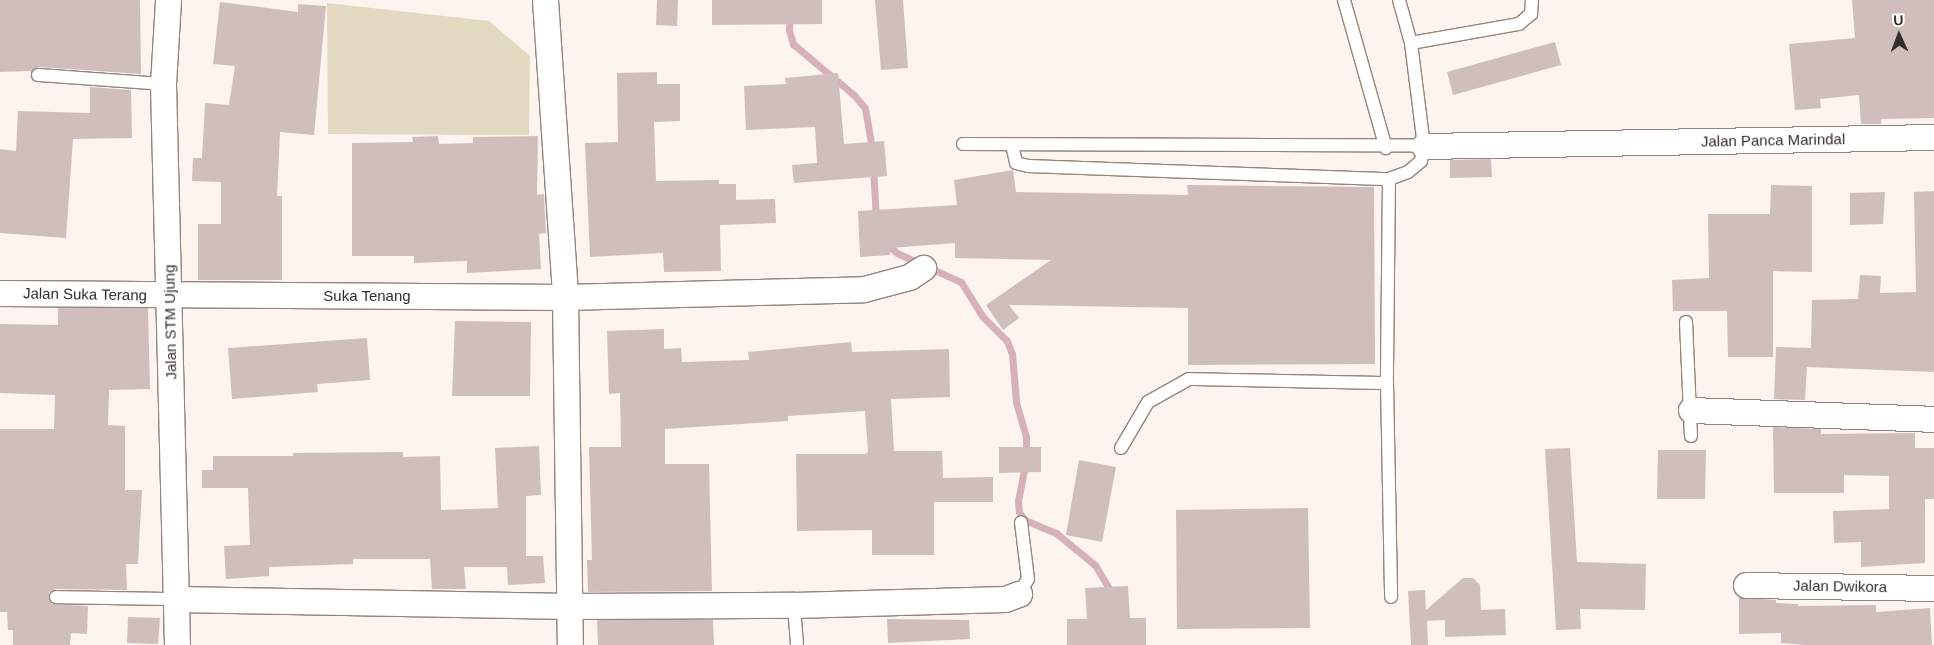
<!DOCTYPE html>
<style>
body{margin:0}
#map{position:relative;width:1934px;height:645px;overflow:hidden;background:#fdf3ef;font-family:Arial,sans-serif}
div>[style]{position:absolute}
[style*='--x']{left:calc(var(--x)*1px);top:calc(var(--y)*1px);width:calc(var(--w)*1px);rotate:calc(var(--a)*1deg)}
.green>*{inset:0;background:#e3d9c0}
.stream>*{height:7px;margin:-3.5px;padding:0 3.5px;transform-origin:3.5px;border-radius:3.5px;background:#d6b1b9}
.building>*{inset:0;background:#d0bebd}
.roads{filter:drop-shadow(1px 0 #92847e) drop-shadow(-1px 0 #92847e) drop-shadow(0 1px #92847e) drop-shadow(0 -1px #92847e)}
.service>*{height:12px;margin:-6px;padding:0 6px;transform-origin:6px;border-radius:6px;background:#fff}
.minor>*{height:25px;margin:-12.5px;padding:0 12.5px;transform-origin:12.5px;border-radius:12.5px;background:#fff}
span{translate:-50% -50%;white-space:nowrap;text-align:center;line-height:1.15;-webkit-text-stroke:4.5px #fff;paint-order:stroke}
.street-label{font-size:15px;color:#342e2b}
.north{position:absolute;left:1874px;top:10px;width:50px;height:50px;-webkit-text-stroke:4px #fff;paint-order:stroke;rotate:358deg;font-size:14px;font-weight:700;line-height:20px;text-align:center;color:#342e2b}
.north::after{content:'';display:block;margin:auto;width:18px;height:22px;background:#342e2b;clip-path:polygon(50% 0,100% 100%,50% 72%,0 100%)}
</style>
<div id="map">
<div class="green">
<i style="clip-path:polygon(327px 3px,489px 21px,530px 56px,529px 135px,328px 134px)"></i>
</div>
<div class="stream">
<i style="--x:791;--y:0;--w:30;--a:94"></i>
<i style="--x:789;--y:30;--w:15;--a:74"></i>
<i style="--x:793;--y:44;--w:80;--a:39.9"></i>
<i style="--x:854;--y:95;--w:17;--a:50"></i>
<i style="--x:865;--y:108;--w:42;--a:80.3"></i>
<i style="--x:873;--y:167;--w:52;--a:86.7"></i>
<i style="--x:884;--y:242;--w:17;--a:40"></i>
<i style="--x:897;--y:253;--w:70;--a:24.4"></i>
<i style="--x:961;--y:282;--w:40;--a:58"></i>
<i style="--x:982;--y:316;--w:35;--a:45"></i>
<i style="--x:1007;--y:341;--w:14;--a:69"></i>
<i style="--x:1012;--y:354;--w:48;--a:85.2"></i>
<i style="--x:1016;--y:402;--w:36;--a:74"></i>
<i style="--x:1026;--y:437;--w:18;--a:90"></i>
<i style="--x:1025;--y:465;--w:37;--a:101"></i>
<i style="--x:1018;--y:501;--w:11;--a:85"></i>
<i style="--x:1019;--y:512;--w:10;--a:53"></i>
<i style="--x:1025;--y:520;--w:34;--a:23"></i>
<i style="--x:1056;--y:533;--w:50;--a:39.4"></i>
<i style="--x:1095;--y:565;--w:35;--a:59"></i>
</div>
<div class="building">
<i style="clip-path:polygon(0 0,140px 0,141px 74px,39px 67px,31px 71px,0 72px)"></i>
<i style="clip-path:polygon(657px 0,678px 0,677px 26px,656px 25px)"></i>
<i style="clip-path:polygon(712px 0,822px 0,822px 24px,712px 25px)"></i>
<i style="clip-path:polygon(875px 0,903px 0,908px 68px,881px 70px)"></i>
<i style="clip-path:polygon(1852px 0,1934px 0,1934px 118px,1881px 119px,1881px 124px,1861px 124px,1859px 95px,1820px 99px,1821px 108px,1795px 110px,1789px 44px,1855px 38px)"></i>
<i style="clip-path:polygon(220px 2px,298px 12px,298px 4px,326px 6px,314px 135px,280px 132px,277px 196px,282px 196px,282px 280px,198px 280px,198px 224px,221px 224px,221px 182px,192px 181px,193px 158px,202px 158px,205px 103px,229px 105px,235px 66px,213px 64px)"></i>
<i style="clip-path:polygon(1555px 42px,1561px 65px,1453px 95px,1447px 72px)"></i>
<i style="clip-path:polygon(657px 72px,657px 84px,680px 84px,680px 121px,654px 122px,656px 181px,719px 180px,719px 184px,736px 184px,736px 200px,775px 199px,776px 223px,720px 225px,721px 271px,664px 272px,663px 253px,590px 257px,585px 143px,618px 142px,617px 73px)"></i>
<i style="clip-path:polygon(838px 73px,844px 144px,884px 141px,887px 176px,794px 183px,792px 165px,817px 163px,815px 127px,746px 130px,744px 86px,786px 84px,785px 78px)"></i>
<i style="clip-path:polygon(90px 87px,131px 90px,132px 138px,73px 139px,66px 238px,0 233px,0 149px,16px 151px,18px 111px,90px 113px)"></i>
<i style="clip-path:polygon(438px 136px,439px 144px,473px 143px,473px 137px,538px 136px,537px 195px,544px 194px,546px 233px,539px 234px,541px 269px,467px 273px,467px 261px,414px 263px,414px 256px,352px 256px,352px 143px,413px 142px,412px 137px)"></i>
<i style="clip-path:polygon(1491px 159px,1492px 177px,1450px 178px,1450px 160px)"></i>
<i style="clip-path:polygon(1013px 170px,1016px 192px,1188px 195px,1187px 185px,1374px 187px,1375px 364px,1188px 365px,1188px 308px,1009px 305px,1019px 318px,1003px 330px,986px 305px,1051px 260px,955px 258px,955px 243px,890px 248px,890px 255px,860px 257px,858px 211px,957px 205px,954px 180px)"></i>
<i style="clip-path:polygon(1771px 185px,1812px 186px,1812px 272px,1773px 271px,1773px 357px,1728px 357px,1727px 311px,1673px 311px,1672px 280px,1709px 278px,1708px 214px,1770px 214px)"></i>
<i style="clip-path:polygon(1934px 191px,1934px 372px,1807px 367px,1805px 400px,1774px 399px,1776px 347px,1811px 348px,1812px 300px,1858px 299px,1860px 275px,1881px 276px,1880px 293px,1916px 292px,1914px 192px)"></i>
<i style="clip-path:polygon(1885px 192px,1883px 224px,1850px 225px,1850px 193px)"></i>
<i style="clip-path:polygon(58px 308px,148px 308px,150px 389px,109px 390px,108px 425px,125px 426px,125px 490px,142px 490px,138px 564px,126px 564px,127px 590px,56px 589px,49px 592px,49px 600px,52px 604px,88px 606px,87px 634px,71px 633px,70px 645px,13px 645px,13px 630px,8px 630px,7px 612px,0 612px,0 429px,54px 429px,55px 395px,0 393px,0 324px,58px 325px)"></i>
<i style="clip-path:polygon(455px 321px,531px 322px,530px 396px,452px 396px)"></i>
<i style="clip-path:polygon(664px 329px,664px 349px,681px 348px,682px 362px,749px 360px,748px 352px,851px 342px,852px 352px,949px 349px,950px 397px,891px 399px,894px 451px,942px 451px,943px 478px,993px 477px,993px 502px,934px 502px,934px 555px,872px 555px,872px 530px,797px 531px,796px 454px,865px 454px,868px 452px,865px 411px,788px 416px,788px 421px,665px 429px,665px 464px,709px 464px,712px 591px,588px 592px,587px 560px,592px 560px,589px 447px,621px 447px,620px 393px,609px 394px,607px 331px)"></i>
<i style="clip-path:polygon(367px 338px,370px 380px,317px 384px,318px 392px,232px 399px,228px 348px)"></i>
<i style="clip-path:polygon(1773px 427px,1821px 429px,1821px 434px,1915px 433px,1915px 448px,1934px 448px,1934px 499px,1925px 499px,1925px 563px,1861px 567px,1861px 542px,1834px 543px,1833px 511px,1889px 509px,1889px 476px,1844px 475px,1844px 493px,1774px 493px)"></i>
<i style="clip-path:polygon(539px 446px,541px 495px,526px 496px,526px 556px,543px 556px,545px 583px,508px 585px,507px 567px,464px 567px,466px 589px,432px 589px,430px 559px,353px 559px,353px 564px,269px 567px,269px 576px,226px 579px,224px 546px,250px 545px,248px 488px,202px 488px,202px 470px,213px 470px,213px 456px,293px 456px,293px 453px,403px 452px,403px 457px,440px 456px,441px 510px,498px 508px,495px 448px)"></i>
<i style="clip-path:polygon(999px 447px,1041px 447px,1041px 472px,999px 473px)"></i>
<i style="clip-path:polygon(1570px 448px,1577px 562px,1646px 564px,1645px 610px,1580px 609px,1581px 629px,1556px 630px,1545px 449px)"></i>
<i style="clip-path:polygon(1658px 450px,1706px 450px,1705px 499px,1657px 499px)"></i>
<i style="clip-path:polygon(1079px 460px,1116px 467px,1102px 542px,1066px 535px)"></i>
<i style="clip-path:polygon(1308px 508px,1310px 628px,1177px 629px,1176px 510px)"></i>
<i style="clip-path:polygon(1463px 578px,1473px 578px,1480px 585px,1481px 610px,1505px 609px,1506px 635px,1445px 637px,1445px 620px,1427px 621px,1428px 645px,1411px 645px,1408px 591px,1425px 590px,1426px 610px)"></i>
<i style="clip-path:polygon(1128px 586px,1130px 618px,1146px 618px,1146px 645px,1067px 645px,1067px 619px,1087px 619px,1085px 588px)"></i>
<i style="clip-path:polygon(1739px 597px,1776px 600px,1776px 603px,1798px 604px,1798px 606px,1876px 605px,1876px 612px,1930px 608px,1932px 645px,1805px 645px,1781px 643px,1781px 633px,1739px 634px)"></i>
<i style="clip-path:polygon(128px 617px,160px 618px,158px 644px,127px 643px)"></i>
<i style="clip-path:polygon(887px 619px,969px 620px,970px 639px,888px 643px)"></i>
<i style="clip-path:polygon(597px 620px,713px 620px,714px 645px,598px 645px)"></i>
</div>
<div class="roads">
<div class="service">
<i style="--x:1344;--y:0;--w:154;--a:74.2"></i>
<i style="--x:1411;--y:43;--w:110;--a:-10"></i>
<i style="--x:1519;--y:24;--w:16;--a:-40"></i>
<i style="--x:1531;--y:14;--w:14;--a:-86"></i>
<i style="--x:38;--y:75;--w:125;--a:4.1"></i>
<i style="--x:963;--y:144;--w:461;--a:0.2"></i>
<i style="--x:1012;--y:145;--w:18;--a:77"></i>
<i style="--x:1016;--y:163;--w:12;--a:14"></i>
<i style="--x:1028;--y:166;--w:361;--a:2.1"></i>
<i style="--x:1389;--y:179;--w:20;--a:-20"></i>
<i style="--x:1408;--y:172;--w:17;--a:-40"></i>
<i style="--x:1421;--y:161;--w:15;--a:-79"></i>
<i style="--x:1424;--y:146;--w:104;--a:-97.2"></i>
<i style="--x:1411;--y:43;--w:45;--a:-105.6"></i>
<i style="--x:1389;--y:179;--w:204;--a:90.6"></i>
<i style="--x:1387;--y:383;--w:214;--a:88.9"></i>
<i style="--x:1686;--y:322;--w:114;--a:87.5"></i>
<i style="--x:1121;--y:448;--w:53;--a:-59.6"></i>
<i style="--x:1148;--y:402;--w:47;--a:-29.3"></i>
<i style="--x:1189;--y:379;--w:198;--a:1.2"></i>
<i style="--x:1019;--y:594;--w:17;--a:-59"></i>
<i style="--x:1028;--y:579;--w:57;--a:-97"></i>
<i style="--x:56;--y:597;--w:119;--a:1"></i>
<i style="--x:794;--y:605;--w:40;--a:85.7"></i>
</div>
<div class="minor">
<i style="--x:168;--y:0;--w:84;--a:93.4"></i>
<i style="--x:163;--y:84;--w:561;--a:88.57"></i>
<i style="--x:545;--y:0;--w:298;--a:86.1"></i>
<i style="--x:565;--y:297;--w:348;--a:89.2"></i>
<i style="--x:1424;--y:146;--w:510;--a:-1.01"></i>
<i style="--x:0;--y:293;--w:565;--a:0.41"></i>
<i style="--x:565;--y:297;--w:299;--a:-1.5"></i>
<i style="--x:864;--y:289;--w:47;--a:-14.9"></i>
<i style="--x:909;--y:277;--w:17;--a:-33"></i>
<i style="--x:1691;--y:410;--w:243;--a:2.1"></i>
<i style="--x:1746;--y:585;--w:188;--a:0.9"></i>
<i style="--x:175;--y:599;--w:395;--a:1"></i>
<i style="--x:570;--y:606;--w:224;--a:-0.3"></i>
<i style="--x:794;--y:605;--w:211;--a:-1.6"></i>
<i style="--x:1005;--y:599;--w:15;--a:-20"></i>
</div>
</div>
<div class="street-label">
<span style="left:1773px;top:140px;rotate:-1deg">Jalan Panca Marindal</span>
<span style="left:85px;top:294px;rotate:1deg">Jalan Suka Terang</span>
<span style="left:367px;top:296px">Suka Tenang</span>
<span style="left:170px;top:322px;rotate:-91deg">Jalan STM Ujung</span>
<span style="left:1840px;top:586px;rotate:1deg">Jalan Dwikora</span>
</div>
<div class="north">U</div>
</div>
